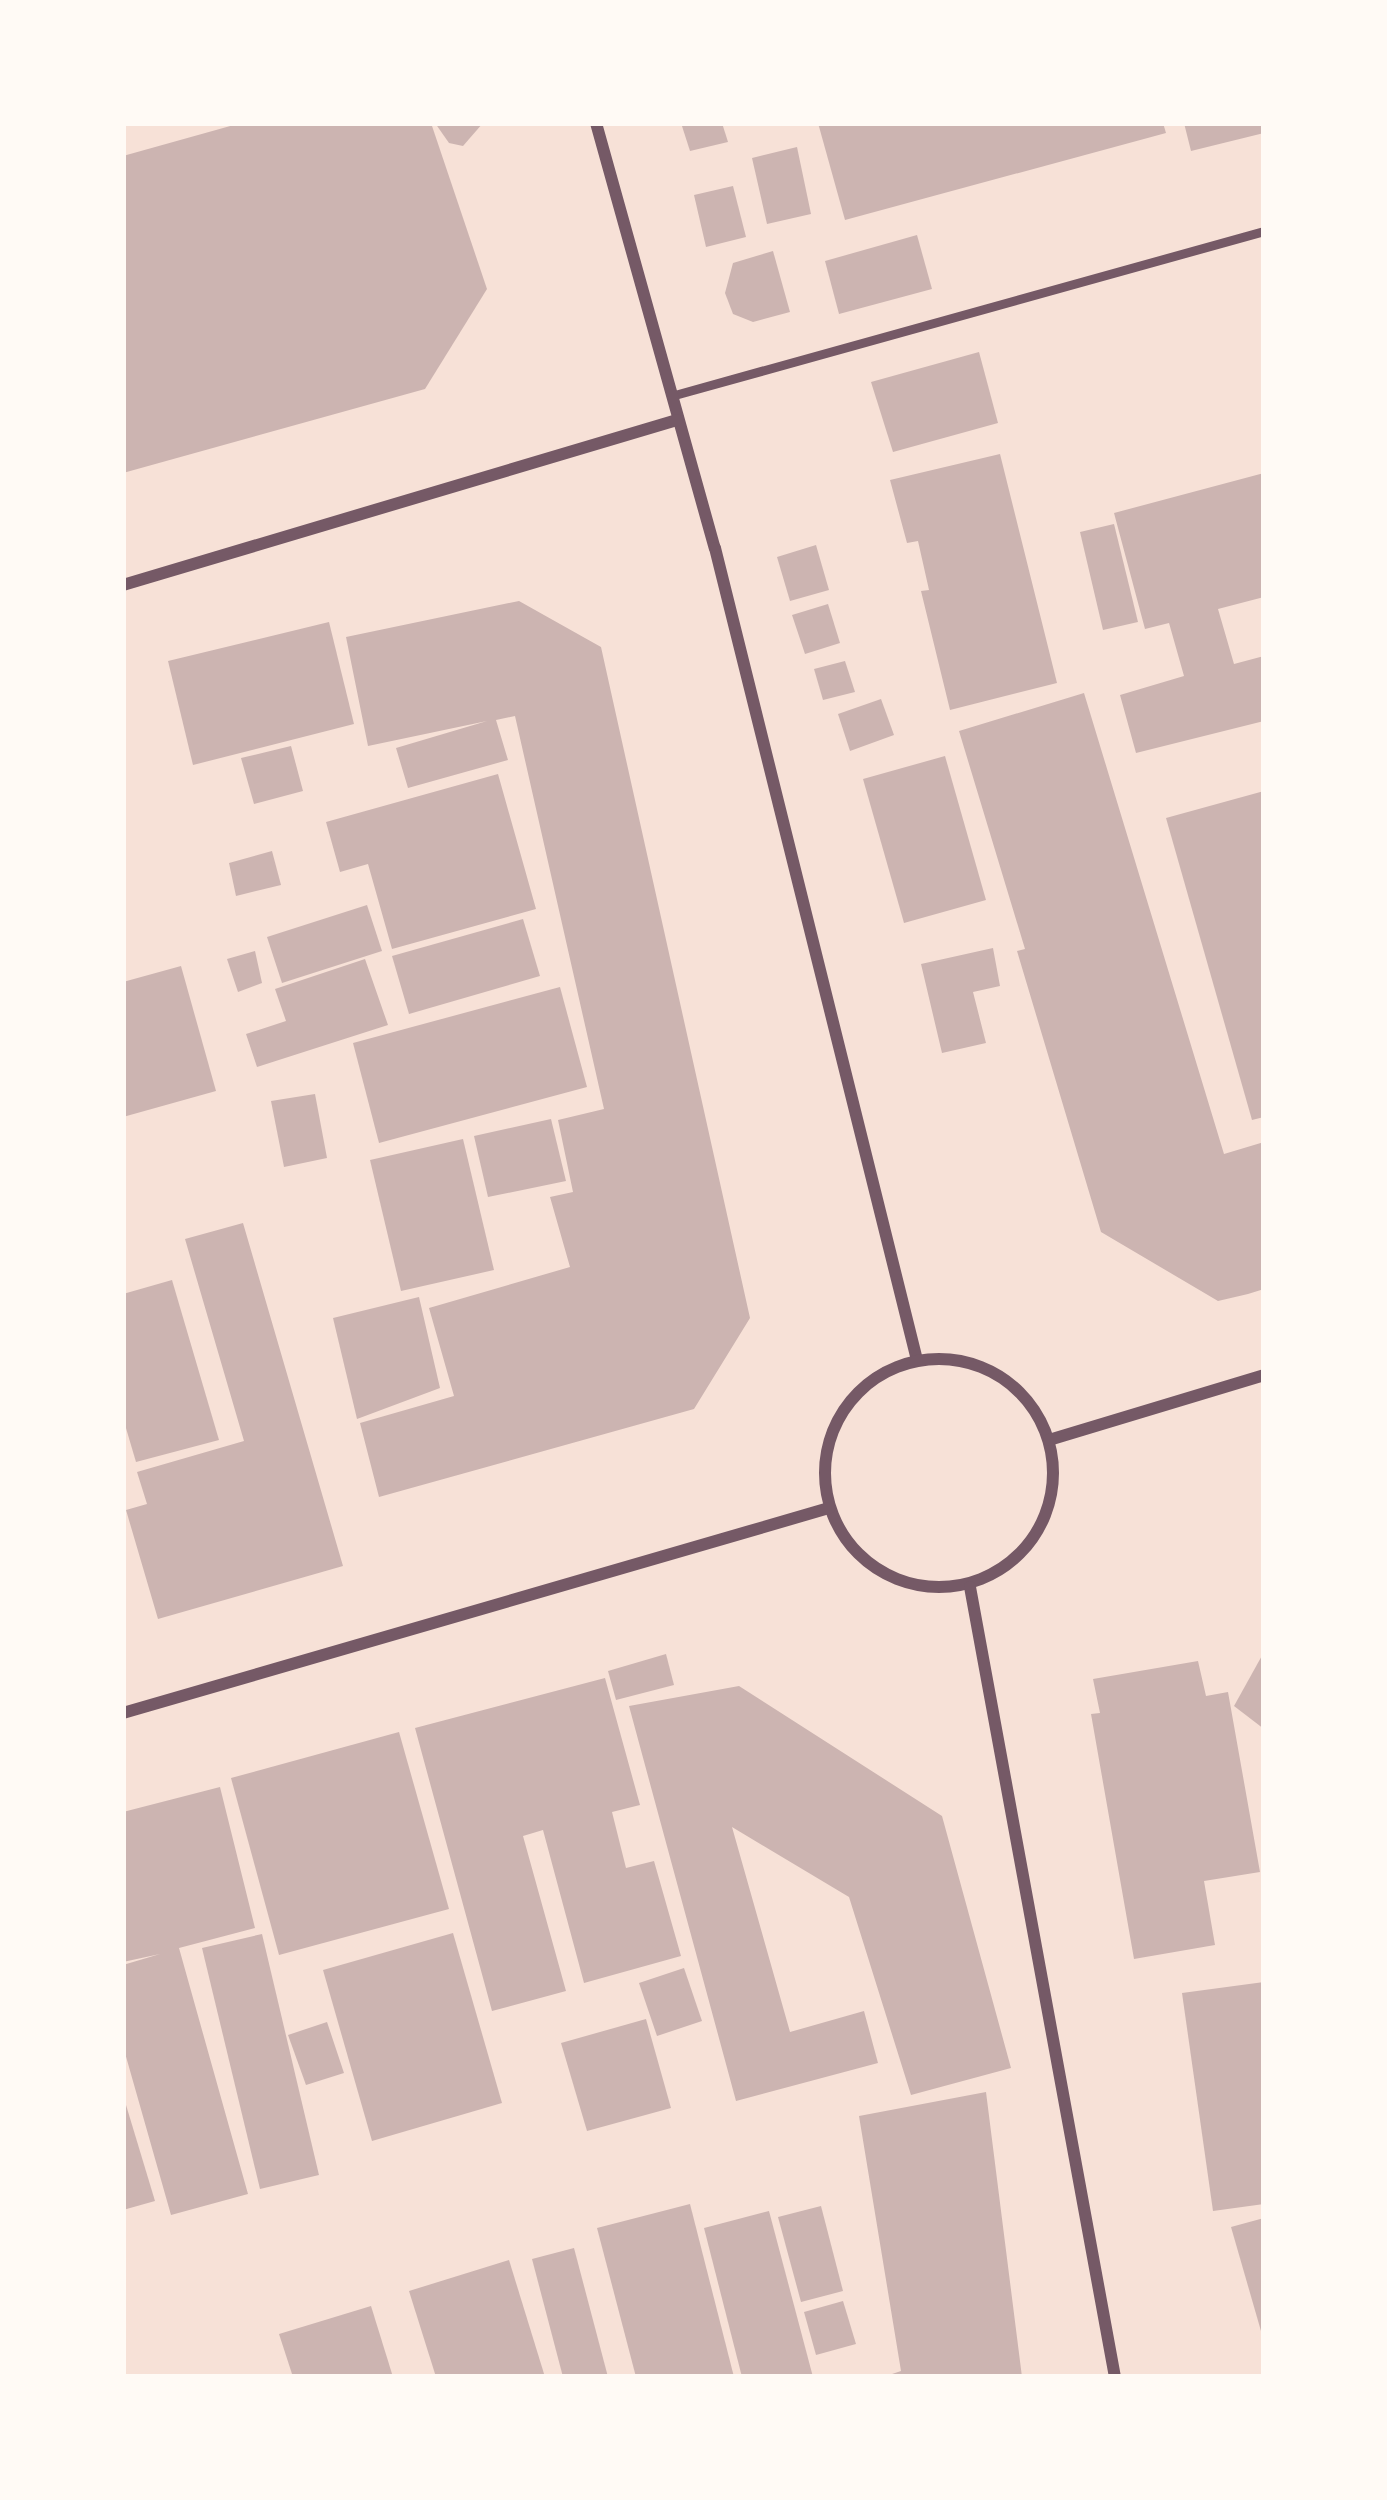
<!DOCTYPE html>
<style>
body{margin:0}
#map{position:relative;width:1387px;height:2500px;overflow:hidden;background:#f7e1d7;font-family:"Open Sans",sans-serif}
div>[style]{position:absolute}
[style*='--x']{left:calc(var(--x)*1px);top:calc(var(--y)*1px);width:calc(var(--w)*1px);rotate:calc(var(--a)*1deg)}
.building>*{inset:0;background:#ccb4b1}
.service>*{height:9px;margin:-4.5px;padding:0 4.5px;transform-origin:4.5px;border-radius:4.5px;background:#755966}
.minor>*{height:12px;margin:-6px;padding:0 6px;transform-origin:6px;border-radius:6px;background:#755966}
.minor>.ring{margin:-6px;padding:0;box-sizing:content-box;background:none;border:12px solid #755966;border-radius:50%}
span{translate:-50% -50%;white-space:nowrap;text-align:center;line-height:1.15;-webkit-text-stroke:10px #fffaf5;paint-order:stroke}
.frame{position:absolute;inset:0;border:126px solid #fffaf5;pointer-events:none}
</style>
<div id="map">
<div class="building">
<i style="clip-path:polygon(241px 123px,431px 123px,487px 289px,425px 389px,123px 473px,123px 156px)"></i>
<i style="clip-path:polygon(435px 123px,483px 123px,463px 146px,449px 143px)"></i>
<i style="clip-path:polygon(681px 123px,722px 123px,728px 142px,690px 151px)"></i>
<i style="clip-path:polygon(818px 123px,1163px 123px,1166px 133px,845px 220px)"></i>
<i style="clip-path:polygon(1184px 123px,1264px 123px,1264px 133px,1191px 151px)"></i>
<i style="clip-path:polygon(797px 147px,811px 214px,767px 224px,752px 158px)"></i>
<i style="clip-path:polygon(733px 186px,746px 237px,706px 247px,694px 195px)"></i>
<i style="clip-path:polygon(917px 235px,932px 289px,839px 314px,825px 261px)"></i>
<i style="clip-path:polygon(773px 251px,790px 312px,753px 322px,733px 314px,725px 293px,733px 263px)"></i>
<i style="clip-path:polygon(979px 352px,998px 423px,893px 452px,871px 382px)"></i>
<i style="clip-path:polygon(1000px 454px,1057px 683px,950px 710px,921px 591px,929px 590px,918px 541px,907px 543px,890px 480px)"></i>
<i style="clip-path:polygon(1264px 473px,1264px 597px,1218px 609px,1234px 664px,1264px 656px,1264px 721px,1136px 753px,1120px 695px,1184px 676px,1169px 623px,1145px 629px,1114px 513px)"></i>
<i style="clip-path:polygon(1114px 524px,1138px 622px,1103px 630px,1080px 532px)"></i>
<i style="clip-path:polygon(816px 545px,829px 590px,790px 601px,777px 557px)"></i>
<i style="clip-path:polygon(519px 601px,601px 647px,750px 1318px,694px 1409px,379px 1497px,360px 1423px,454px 1396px,429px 1308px,570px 1267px,550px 1197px,573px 1192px,558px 1120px,604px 1109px,515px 716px,496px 720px,508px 760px,408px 788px,396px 748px,487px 721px,368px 746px,346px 637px)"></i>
<i style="clip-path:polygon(828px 604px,840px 643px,805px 654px,792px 615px)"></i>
<i style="clip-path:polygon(329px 622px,354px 724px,193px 765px,168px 661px)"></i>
<i style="clip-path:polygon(845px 661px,855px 692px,823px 700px,814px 669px)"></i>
<i style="clip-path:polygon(1084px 693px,1224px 1154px,1264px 1142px,1264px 1289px,1248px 1294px,1218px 1301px,1101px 1232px,1017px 951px,1025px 949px,959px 731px)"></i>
<i style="clip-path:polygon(881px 699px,894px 735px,850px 751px,838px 714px)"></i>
<i style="clip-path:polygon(291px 746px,303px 791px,254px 804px,241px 758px)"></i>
<i style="clip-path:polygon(945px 756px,986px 900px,904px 923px,863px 779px)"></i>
<i style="clip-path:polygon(498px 774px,536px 909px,392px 949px,368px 864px,340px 872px,326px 822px)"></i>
<i style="clip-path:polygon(1264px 791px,1264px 1117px,1252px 1120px,1166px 818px)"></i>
<i style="clip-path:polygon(272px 851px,281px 885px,236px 896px,229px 863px)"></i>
<i style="clip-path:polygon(367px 905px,382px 951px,282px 983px,267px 937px)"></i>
<i style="clip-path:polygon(523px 919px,540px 976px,409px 1014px,392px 956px)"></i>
<i style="clip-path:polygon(993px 948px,1000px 986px,973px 992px,986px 1043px,942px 1053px,921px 964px)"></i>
<i style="clip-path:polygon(255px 951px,262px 983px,238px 992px,227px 959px)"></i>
<i style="clip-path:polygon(365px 959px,388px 1025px,257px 1067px,246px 1034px,286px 1021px,275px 989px)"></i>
<i style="clip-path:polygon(181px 966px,216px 1091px,123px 1117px,123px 982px)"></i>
<i style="clip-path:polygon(560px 987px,587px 1087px,379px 1143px,353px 1043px)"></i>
<i style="clip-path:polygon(315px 1094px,327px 1158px,284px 1167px,271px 1101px)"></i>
<i style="clip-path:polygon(551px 1119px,566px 1181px,488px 1197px,474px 1136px)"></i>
<i style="clip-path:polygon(463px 1139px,494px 1270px,401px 1291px,370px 1160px)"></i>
<i style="clip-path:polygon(243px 1223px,343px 1566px,158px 1619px,126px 1510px,147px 1504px,137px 1472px,244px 1441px,185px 1239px)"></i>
<i style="clip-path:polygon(172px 1280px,219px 1440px,136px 1462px,123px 1418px,123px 1294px)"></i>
<i style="clip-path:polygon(419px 1297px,440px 1388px,357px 1419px,333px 1318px)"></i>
<i style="clip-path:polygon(1264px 1652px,1264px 1729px,1234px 1706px)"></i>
<i style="clip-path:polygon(666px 1654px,674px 1685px,616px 1700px,608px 1671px)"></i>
<i style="clip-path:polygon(1198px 1661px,1206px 1696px,1228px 1692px,1260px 1872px,1204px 1881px,1215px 1945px,1134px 1959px,1091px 1714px,1100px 1713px,1093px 1679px)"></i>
<i style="clip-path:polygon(605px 1678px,640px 1805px,612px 1812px,626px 1868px,654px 1861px,681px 1956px,584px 1983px,543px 1830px,523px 1836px,566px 1991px,492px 2011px,415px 1728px)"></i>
<i style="clip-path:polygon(739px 1686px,942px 1816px,1011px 2068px,911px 2095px,849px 1897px,732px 1827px,790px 2032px,864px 2011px,878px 2063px,736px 2101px,629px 1706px)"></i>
<i style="clip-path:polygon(399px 1732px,449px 1909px,279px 1955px,231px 1778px)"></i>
<i style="clip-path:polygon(220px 1787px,255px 1928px,179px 1948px,248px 2194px,171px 2215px,123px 2046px,123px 1965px,160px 1954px,123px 1962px,123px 1812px)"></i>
<i style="clip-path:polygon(453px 1933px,502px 2103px,372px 2141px,323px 1970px)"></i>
<i style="clip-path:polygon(262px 1934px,319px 2175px,260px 2189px,202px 1948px)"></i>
<i style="clip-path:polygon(684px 1968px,702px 2021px,657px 2036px,639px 1983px)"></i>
<i style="clip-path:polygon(1264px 1982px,1264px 2204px,1213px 2211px,1182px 1993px)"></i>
<i style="clip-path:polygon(646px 2019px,671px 2108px,587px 2131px,561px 2043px)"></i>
<i style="clip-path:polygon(327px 2022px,344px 2073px,306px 2085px,288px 2035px)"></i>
<i style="clip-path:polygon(986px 2092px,1022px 2377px,883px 2377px,901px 2371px,859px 2116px)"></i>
<i style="clip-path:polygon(123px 2095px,155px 2201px,123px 2210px)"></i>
<i style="clip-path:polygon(690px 2204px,734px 2377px,636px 2377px,597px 2228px)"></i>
<i style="clip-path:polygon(821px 2206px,843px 2291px,801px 2302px,778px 2217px)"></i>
<i style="clip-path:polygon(769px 2211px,813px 2377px,742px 2377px,704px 2228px)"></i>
<i style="clip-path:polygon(1264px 2218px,1264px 2338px,1263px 2338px,1231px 2227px)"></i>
<i style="clip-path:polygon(574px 2248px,608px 2377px,563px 2377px,532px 2259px)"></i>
<i style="clip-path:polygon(509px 2260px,545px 2377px,436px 2377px,409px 2291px)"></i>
<i style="clip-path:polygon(843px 2301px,856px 2344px,816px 2355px,804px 2312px)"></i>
<i style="clip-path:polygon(371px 2306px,393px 2377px,293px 2377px,279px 2334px)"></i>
</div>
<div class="service">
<i style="--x:671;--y:396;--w:616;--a:-15.55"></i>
</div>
<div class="minor">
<i style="--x:596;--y:123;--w:441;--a:74.4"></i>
<i style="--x:715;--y:548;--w:837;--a:76.03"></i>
<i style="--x:123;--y:585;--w:578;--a:-16.59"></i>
<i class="ring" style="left:825px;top:1359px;width:216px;height:216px"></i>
<i style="--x:1049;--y:1440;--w:225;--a:-16.8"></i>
<i style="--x:970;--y:1587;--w:803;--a:79.6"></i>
<i style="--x:123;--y:1713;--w:735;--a:-16.19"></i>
</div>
<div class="frame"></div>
</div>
